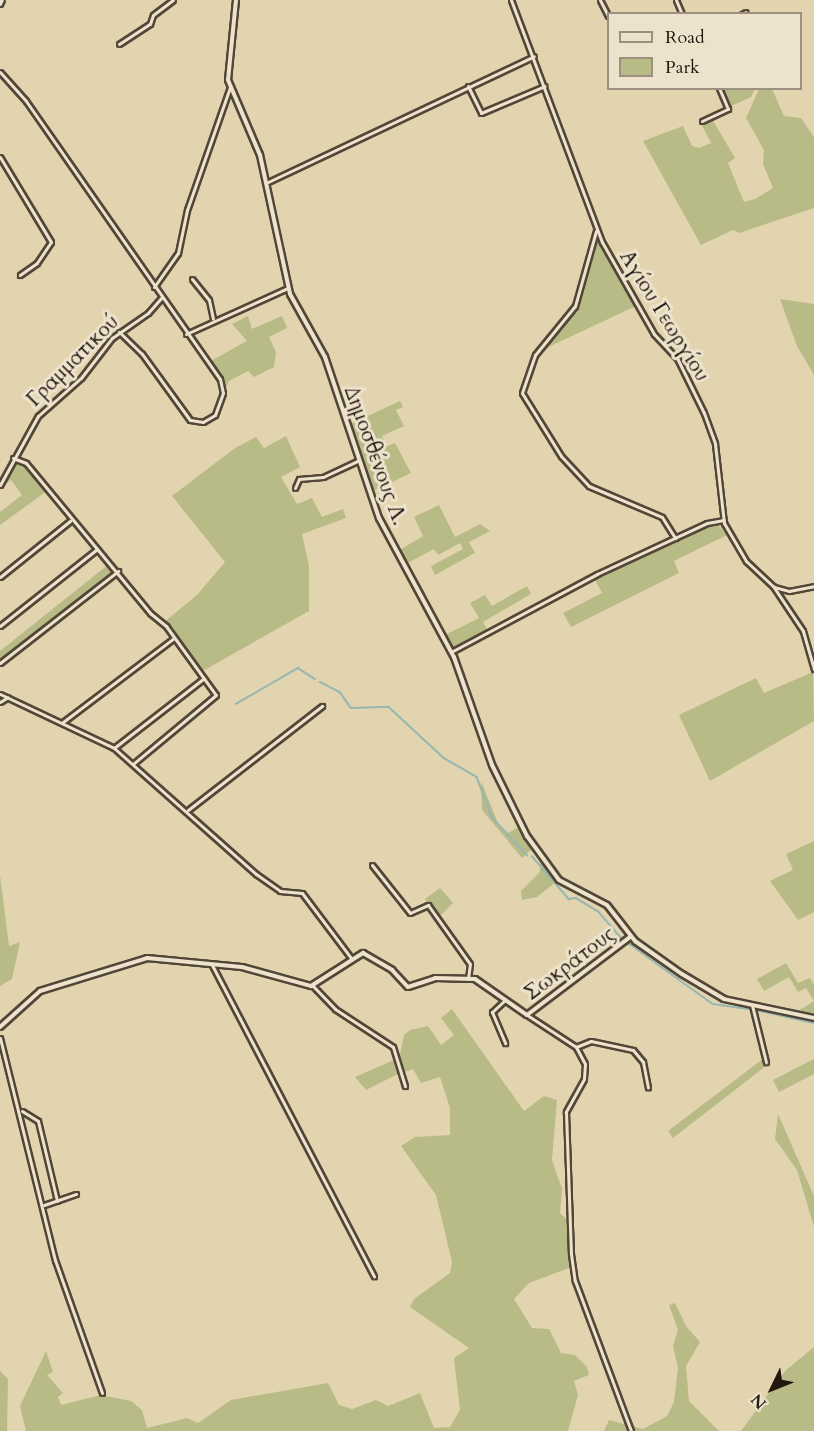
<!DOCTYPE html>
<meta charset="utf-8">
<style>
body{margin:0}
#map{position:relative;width:814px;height:1431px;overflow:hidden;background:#e3d4b0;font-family:Cardo,serif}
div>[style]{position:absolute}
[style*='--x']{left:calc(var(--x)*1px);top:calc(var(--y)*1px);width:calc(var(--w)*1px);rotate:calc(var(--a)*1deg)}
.green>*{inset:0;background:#b9bb87}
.stream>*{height:1.5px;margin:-0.75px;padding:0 0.75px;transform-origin:0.75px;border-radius:0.75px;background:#96b7b1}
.roads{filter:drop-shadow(2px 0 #524637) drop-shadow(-2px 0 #524637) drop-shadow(0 2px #524637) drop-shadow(0 -2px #524637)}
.minor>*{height:3px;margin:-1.5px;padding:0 1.5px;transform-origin:1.5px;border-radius:1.5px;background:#ede3cc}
.tertiary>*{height:4px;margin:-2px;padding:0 2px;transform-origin:2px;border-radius:2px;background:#ede3cc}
span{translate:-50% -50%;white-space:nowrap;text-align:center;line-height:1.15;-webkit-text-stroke:6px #ede3cc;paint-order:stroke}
.street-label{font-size:21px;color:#22170f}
.legend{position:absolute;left:607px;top:12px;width:195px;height:78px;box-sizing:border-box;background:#ede3cc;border:2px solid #9c9180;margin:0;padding:8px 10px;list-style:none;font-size:18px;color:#22170f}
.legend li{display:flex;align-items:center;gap:12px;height:30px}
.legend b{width:30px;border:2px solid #9c9180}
.north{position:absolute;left:742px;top:1359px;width:60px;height:60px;-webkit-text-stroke:4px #ede3cc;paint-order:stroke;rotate:227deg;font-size:16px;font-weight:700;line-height:24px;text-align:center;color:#22170f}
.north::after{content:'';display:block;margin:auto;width:21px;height:27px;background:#22170f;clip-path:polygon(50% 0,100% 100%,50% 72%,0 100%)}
</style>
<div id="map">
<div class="green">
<i style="clip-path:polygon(721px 89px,755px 89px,751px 97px,729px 107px)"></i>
<i style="clip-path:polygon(759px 89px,772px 89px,784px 116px,801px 118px,814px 137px,814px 208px,739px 233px,733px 230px,701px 245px,643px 141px,683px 126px,692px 146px,699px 148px,711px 143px,701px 124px,712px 119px,735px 158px,728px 163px,744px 202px,755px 199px,773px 188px,763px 164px,764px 150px,746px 118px)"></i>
<i style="clip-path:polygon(598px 235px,636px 306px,540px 351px,577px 306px)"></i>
<i style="clip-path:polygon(780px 299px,814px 304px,814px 375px,797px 346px)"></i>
<i style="clip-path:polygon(248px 316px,252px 329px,282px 316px,287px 328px,269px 337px,276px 352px,274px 367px,254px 377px,248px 371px,229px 381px,226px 388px,207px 363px,247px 341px,232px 324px)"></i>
<i style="clip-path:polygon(400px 401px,403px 407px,396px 410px,404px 426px,382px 436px,387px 446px,395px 443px,411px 473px,371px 492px,348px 425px)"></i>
<i style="clip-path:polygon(286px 436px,300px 467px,281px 477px,297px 504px,312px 498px,322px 517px,343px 509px,346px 518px,302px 534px,309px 566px,309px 611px,201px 672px,164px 622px,197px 595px,225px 562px,172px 496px,235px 448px,256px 437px,264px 448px)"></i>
<i style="clip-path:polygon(14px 461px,25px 464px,47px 491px,0 525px,0 512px,22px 495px,11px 480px,0 488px)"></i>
<i style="clip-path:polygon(439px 505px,455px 537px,480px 524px,490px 531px,469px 542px,475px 553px,435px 575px,431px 566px,463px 549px,460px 543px,438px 555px,434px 549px,406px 564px,398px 551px,423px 536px,414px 517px)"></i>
<i style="clip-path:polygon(717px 523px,727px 535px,674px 561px,679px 573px,571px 627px,563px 613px,602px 593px,594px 578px)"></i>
<i style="clip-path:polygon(109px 564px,116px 571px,0 662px,0 651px)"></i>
<i style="clip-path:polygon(527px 586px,531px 594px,483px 622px,488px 631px,454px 650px,445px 635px,479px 618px,470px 603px,485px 595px,492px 606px)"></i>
<i style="clip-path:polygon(813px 672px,814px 721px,710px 781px,679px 715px,756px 678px,764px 693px)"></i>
<i style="clip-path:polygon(481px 781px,499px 826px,506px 834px,519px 827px,532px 849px,522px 858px,482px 810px)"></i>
<i style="clip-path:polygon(814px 841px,814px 912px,798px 920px,770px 881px,793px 870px,786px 854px)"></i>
<i style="clip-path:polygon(540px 862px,557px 881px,537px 897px,522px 900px,521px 891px,540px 872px)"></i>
<i style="clip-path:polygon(0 875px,9px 946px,20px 942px,12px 979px,0 986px)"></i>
<i style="clip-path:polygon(440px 888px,453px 903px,438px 918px,425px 899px)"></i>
<i style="clip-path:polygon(786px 963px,798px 983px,810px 978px,814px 985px,814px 1013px,810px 1015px,795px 1013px,814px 1001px,806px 988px,798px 992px,789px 977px,764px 991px,757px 979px)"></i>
<i style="clip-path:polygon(452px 1009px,524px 1111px,544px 1096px,557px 1100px,552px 1160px,562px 1189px,560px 1213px,569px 1222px,569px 1268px,529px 1283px,514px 1299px,532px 1328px,549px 1329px,561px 1353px,575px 1355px,587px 1367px,589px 1375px,574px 1381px,578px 1395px,568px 1431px,26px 1431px,20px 1406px,46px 1351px,53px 1372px,47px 1375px,63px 1393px,58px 1397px,61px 1405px,101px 1395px,131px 1401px,142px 1410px,147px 1428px,187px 1418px,198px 1423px,231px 1400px,328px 1383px,339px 1405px,352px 1409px,376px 1400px,388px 1406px,420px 1393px,434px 1428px,450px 1427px,460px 1410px,454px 1358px,469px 1348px,410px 1307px,414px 1299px,450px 1273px,452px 1262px,436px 1195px,401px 1146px,415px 1137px,450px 1135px,450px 1108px,440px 1077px,421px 1083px,413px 1069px,405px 1072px,399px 1060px,404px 1035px,410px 1030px,428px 1026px,441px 1045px,454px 1035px,441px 1018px)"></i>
<i style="clip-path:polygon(764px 1058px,766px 1066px,673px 1138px,668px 1131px)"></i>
<i style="clip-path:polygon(814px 1059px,814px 1074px,779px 1092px,773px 1080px)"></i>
<i style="clip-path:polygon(394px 1060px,398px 1074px,366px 1090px,355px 1077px)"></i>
<i style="clip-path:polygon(778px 1114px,814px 1196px,814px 1227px,797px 1170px,775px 1139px)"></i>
<i style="clip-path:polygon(675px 1303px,686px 1326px,700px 1342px,686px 1366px,689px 1401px,719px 1431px,604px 1431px,609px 1420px,643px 1429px,667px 1416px,674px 1402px,678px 1368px,673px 1346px,678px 1330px,669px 1305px)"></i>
<i style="clip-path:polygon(814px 1347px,814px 1431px,741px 1431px,785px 1371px)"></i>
<i style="clip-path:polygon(0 1371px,8px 1379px,7px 1431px,0 1431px)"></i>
</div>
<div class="stream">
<i style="--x:320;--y:682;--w:22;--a:27"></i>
<i style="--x:340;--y:692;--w:19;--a:55"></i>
<i style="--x:351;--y:708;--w:38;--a:-2"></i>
<i style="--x:389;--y:707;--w:75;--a:42.8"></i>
<i style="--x:444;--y:758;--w:38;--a:30"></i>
<i style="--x:477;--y:777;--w:43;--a:69.4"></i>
<i style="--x:492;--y:817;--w:52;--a:47.4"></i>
<i style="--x:236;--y:704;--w:72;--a:-30.1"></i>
<i style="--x:298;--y:668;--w:20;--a:33"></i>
<i style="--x:532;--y:856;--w:57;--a:49.3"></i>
<i style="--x:569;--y:899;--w:7;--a:-8"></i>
<i style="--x:576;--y:898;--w:26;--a:31"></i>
<i style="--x:598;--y:911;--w:37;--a:49"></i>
<i style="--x:627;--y:942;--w:106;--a:35.8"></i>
<i style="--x:713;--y:1004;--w:37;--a:8"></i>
<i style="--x:755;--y:1010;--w:60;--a:12.4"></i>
</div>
<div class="roads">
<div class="minor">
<i style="--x:511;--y:0;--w:259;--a:69.4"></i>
<i style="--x:602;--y:242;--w:106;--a:60.5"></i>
<i style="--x:654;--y:334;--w:35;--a:47"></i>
<i style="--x:678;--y:360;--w:59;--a:63.9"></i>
<i style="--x:704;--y:413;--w:33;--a:70"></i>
<i style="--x:715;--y:444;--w:80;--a:83.5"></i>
<i style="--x:724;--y:523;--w:44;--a:59.9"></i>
<i style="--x:746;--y:561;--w:37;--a:43"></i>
<i style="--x:773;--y:586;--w:54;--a:56.3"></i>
<i style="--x:803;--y:631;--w:40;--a:74"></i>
<i style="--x:600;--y:0;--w:18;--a:63"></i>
<i style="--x:676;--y:0;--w:15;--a:67"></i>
<i style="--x:742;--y:14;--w:4;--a:-27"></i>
<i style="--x:119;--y:44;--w:37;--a:-33"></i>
<i style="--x:150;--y:24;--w:9;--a:-72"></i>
<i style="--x:153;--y:15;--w:25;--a:-37"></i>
<i style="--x:0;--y:72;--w:39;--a:48"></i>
<i style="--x:26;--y:101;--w:339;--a:55.1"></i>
<i style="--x:220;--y:379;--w:14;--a:78"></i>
<i style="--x:223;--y:393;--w:23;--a:110"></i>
<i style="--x:215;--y:415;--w:14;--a:150"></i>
<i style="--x:203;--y:422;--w:13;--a:-171"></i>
<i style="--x:190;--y:420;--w:82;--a:-126"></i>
<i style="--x:142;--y:354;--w:32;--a:-136"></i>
<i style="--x:468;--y:86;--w:30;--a:64"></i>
<i style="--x:481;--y:113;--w:69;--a:-22.9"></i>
<i style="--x:702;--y:121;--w:29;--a:-25"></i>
<i style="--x:728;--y:109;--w:23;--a:-113"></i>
<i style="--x:0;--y:157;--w:99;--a:59"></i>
<i style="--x:51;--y:242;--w:25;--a:124"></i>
<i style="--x:37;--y:263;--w:21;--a:145"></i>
<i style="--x:268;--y:182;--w:294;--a:-25.3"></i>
<i style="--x:596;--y:231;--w:78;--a:105.6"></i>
<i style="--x:575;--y:306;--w:63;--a:129.2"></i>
<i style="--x:535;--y:355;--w:40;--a:108.9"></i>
<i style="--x:522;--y:393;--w:74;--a:58.2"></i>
<i style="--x:561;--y:456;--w:41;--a:47"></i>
<i style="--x:589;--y:486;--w:79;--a:23"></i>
<i style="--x:662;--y:517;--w:25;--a:58"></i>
<i style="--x:192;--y:279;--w:27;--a:51"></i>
<i style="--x:209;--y:300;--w:19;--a:78"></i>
<i style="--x:154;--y:287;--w:42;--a:-54.8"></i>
<i style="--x:178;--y:253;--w:44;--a:-78.2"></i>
<i style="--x:187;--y:210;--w:130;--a:-70.7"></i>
<i style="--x:186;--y:334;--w:112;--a:-24.3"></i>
<i style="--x:13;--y:458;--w:14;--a:21"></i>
<i style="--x:26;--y:463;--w:195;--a:50.4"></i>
<i style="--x:150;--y:613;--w:21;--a:39"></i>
<i style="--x:166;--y:626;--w:85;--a:54.1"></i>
<i style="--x:216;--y:695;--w:107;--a:140.3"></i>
<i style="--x:0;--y:485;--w:79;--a:-61.2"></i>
<i style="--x:38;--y:416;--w:57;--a:-41.5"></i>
<i style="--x:81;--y:378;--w:51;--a:-52.2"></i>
<i style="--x:112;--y:338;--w:44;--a:-34.8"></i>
<i style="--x:148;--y:313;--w:20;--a:-49"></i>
<i style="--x:295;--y:488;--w:10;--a:-66"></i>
<i style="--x:299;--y:479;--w:24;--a:-5"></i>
<i style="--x:323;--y:477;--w:40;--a:-25"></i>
<i style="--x:0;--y:577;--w:90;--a:-38.7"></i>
<i style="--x:774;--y:587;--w:16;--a:15"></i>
<i style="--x:789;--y:591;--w:25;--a:-11"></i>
<i style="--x:0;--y:626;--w:124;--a:-38.4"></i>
<i style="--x:451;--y:652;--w:166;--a:-28.1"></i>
<i style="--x:597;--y:574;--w:121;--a:-24.9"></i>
<i style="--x:707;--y:523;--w:17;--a:-10"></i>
<i style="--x:0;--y:663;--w:150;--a:-37.9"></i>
<i style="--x:0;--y:694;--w:126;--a:25.3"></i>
<i style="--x:114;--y:748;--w:190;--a:41.6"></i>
<i style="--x:256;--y:874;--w:29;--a:35"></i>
<i style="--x:280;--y:891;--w:22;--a:5"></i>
<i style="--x:302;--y:893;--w:81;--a:53"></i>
<i style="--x:0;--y:702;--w:9;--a:-32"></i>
<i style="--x:63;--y:722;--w:139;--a:-37.1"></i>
<i style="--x:114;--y:748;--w:113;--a:-37.8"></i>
<i style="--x:188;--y:810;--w:170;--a:-37.8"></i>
<i style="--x:372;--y:865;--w:61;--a:51.6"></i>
<i style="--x:410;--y:913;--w:20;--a:-24"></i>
<i style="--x:428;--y:905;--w:72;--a:54.6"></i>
<i style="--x:470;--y:964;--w:15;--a:98"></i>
<i style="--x:212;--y:965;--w:351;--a:62.5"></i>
<i style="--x:313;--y:986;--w:32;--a:46"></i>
<i style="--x:335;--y:1009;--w:69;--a:33.2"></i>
<i style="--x:393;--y:1047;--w:41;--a:72.9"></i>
<i style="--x:505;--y:1000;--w:18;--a:137"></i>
<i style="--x:492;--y:1012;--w:34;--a:67"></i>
<i style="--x:752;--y:1005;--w:59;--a:76.2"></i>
<i style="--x:527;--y:1015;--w:59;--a:33.1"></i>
<i style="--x:576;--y:1047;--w:19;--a:62"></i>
<i style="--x:585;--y:1064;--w:15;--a:94"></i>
<i style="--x:584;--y:1079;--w:38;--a:119"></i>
<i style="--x:566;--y:1112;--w:142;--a:88"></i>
<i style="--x:571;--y:1254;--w:27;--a:82"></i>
<i style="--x:575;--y:1281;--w:160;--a:69.5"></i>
<i style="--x:0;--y:1038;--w:229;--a:76.1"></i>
<i style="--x:55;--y:1260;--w:141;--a:70.5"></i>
<i style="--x:576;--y:1047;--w:16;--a:-22"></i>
<i style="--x:591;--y:1041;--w:43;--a:12.1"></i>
<i style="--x:633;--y:1050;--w:16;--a:50"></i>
<i style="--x:643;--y:1062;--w:26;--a:79"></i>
<i style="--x:22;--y:1111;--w:19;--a:32"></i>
<i style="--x:38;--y:1121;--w:82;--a:76.6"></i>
<i style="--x:44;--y:1205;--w:34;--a:-19"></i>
</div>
<div class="tertiary">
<i style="--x:236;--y:0;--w:80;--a:95.7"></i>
<i style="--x:228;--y:80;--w:82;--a:66.9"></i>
<i style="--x:260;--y:155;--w:142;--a:77.8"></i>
<i style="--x:290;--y:294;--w:72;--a:60.9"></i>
<i style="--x:325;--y:357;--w:170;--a:71.5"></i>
<i style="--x:379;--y:518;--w:158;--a:61.7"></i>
<i style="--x:454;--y:657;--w:114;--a:70.6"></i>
<i style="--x:492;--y:765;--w:79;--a:63.8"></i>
<i style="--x:527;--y:836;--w:54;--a:54"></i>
<i style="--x:559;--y:880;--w:54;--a:27.5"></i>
<i style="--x:607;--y:905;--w:46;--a:52.1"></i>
<i style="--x:635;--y:941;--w:57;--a:35.1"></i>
<i style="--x:682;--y:974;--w:49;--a:30.8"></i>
<i style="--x:724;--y:999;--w:92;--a:11.9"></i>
<i style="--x:0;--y:4;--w:4;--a:-63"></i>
<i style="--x:0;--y:1027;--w:54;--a:-42"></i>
<i style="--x:40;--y:991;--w:112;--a:-17.1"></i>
<i style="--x:147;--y:958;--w:95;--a:5.4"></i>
<i style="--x:242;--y:967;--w:72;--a:15.4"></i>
<i style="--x:311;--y:986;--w:62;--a:-32.4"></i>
<i style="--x:363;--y:953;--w:34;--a:30"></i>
<i style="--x:392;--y:970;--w:23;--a:47"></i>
<i style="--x:408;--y:987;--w:28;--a:-18"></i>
<i style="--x:435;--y:978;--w:40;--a:1.4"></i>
<i style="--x:475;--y:979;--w:63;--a:34.7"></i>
<i style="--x:527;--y:1015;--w:129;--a:-37.1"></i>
</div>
</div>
<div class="street-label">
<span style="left:664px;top:316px;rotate:58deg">Αγίου Γεωργίου</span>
<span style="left:73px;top:361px;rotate:-45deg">Γραμματικού</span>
<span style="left:375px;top:456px;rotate:70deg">Δημοσθένους Λ.</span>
<span style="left:570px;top:964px;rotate:-37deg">Σωκράτους</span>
</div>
<ul class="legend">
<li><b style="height:8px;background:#ede3cc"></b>Road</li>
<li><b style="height:16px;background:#b9bb87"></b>Park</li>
</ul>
<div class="north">N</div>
</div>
